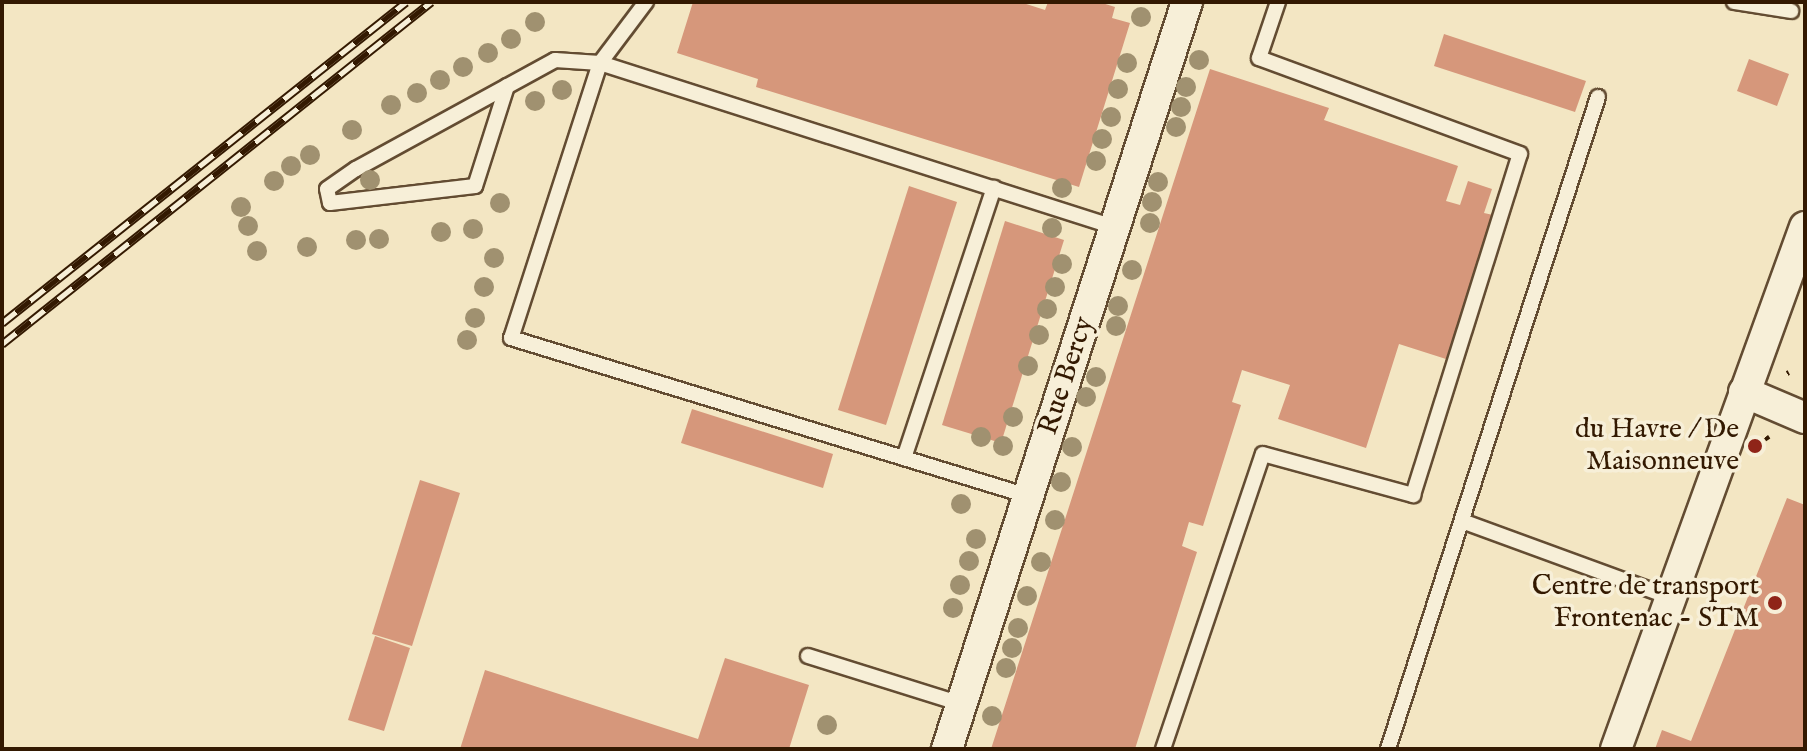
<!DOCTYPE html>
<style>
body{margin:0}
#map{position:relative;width:1807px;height:751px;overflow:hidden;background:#f3e6c3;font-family:"IM FELL English",serif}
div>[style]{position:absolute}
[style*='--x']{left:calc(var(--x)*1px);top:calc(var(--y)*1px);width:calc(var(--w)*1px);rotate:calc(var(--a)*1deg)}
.building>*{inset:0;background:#d6977b}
.path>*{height:5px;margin-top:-2.5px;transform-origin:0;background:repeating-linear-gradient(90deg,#331901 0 6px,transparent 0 10px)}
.roads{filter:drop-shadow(2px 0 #634c32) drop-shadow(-2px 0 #634c32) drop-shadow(0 2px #634c32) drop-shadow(0 -2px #634c32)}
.lane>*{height:14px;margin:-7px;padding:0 7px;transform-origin:7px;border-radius:7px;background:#f7efd8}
.street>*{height:30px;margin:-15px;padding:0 15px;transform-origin:15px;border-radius:15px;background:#f7efd8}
.rail>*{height:9px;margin-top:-4.5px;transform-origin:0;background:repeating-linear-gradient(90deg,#f7efd8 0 18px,#331901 0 36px);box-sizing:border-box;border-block:2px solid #331901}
.trees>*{width:20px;height:20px;margin:-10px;border-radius:50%;background:#a09170}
.dots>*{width:22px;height:22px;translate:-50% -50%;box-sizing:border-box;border:4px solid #f7efd8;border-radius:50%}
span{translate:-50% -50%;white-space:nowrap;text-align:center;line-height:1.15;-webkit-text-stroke:7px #f7efd8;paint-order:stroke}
.street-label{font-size:28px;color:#331901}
.poi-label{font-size:28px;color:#331901}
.right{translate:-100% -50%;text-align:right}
.frame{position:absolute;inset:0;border:4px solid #331901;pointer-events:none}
</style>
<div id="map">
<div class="building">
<i style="clip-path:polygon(693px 2px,1020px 2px,1045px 10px,1048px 2px,1099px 2px,1115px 7px,1112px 18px,1130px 23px,1079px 187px,756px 87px,758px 79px,677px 53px)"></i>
<i style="clip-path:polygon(1444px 34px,1586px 81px,1575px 112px,1434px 66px)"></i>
<i style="clip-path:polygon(1749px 59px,1789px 74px,1777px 106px,1737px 91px)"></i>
<i style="clip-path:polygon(1210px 69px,1329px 108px,1324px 120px,1458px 166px,1446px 201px,1460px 205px,1468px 181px,1492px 189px,1484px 213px,1493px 215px,1446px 359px,1399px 344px,1366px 448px,1278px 419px,1290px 385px,1242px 370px,1232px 402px,1241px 405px,1203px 526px,1189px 522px,1182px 546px,1197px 552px,1135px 749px,991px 749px)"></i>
<i style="clip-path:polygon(909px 186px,957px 202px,886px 425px,838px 410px)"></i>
<i style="clip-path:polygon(1005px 221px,1064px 240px,1001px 443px,942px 425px)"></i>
<i style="clip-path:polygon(692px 409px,833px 454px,823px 488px,681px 443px)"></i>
<i style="clip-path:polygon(420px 480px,460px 493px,412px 646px,372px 634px)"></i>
<i style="clip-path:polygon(1787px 498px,1805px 505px,1805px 749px,1655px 749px,1662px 730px,1691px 741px)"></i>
<i style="clip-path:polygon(375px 636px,410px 648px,384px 731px,348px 720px)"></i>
<i style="clip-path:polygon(725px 658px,809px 685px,789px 749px,460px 749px,485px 670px,698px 739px)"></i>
</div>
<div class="path">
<i style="--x:1787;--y:373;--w:2;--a:-27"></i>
<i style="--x:1766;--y:436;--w:4;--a:56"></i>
</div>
<div class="roads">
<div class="lane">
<i style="--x:646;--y:2;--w:76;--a:127"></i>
<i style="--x:600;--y:63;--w:289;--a:107.9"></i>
<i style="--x:511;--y:338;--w:541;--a:16.99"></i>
<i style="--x:1734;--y:2;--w:58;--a:9"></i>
<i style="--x:507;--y:86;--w:105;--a:107.7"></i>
<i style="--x:475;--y:186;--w:146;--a:173.3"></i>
<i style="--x:330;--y:203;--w:14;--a:-102"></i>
<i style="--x:327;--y:189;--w:35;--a:-35"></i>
<i style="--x:356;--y:169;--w:227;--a:-28.7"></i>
<i style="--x:555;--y:60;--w:45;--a:3.8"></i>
<i style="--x:600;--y:63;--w:540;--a:17.7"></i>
<i style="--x:904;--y:458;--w:285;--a:-71.6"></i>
<i style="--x:1462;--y:521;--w:221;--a:20.1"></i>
<i style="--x:808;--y:656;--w:160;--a:17.4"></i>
<i style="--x:1163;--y:749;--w:311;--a:-71.3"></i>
<i style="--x:1263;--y:454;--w:156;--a:15.3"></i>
<i style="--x:1413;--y:495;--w:357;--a:-72.6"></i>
<i style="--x:1520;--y:154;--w:278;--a:-159.8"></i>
<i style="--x:1259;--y:58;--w:59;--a:-71.3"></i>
<i style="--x:1388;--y:749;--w:685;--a:-72.15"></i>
</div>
<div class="street">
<i style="--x:1744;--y:392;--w:66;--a:23.1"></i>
<i style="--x:947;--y:749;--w:785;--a:-72.19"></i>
<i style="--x:1616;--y:749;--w:555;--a:-70.1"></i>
</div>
</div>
<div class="rail">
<i style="--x:2;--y:323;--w:516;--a:-38.47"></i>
<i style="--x:2;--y:344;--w:549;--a:-38.56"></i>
</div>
<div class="trees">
<i style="left:1141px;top:17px"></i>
<i style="left:535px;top:22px"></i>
<i style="left:511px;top:39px"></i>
<i style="left:488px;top:53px"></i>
<i style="left:1199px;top:60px"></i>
<i style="left:1127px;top:63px"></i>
<i style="left:463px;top:67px"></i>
<i style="left:440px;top:80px"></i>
<i style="left:1186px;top:87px"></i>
<i style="left:1118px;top:89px"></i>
<i style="left:562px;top:90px"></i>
<i style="left:417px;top:93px"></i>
<i style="left:535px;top:101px"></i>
<i style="left:391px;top:105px"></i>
<i style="left:1181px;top:107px"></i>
<i style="left:1111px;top:117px"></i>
<i style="left:1176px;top:127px"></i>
<i style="left:352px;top:130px"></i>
<i style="left:1102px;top:139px"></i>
<i style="left:310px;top:155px"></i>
<i style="left:1096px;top:161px"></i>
<i style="left:291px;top:166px"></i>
<i style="left:370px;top:180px"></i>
<i style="left:274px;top:181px"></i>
<i style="left:1158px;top:182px"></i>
<i style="left:1062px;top:188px"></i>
<i style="left:1152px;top:202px"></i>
<i style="left:500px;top:203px"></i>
<i style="left:241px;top:207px"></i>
<i style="left:1150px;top:223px"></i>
<i style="left:248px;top:226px"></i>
<i style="left:1052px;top:228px"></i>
<i style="left:473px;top:229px"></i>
<i style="left:441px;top:232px"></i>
<i style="left:379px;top:239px"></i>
<i style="left:356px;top:240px"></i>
<i style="left:307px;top:247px"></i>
<i style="left:257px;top:251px"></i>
<i style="left:494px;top:258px"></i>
<i style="left:1062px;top:264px"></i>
<i style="left:1132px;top:270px"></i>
<i style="left:484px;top:287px"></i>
<i style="left:1055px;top:287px"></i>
<i style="left:1118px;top:306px"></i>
<i style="left:1047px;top:309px"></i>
<i style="left:475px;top:318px"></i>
<i style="left:1116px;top:326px"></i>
<i style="left:1039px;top:335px"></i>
<i style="left:467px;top:340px"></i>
<i style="left:1028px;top:366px"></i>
<i style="left:1096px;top:377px"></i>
<i style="left:1086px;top:397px"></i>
<i style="left:1013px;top:417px"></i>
<i style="left:981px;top:437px"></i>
<i style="left:1003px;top:446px"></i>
<i style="left:1072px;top:447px"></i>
<i style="left:1061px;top:482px"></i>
<i style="left:961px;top:504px"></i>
<i style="left:1055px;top:520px"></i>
<i style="left:976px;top:539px"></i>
<i style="left:969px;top:561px"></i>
<i style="left:1041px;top:562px"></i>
<i style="left:960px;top:585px"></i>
<i style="left:1027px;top:596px"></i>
<i style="left:953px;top:608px"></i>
<i style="left:1018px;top:628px"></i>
<i style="left:1012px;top:648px"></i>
<i style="left:1006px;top:668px"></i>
<i style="left:992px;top:716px"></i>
<i style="left:827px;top:725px"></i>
</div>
<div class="dots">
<i style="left:1755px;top:446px;background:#8f2418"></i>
<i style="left:1775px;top:603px;background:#8f2418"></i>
</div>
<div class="street-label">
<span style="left:1067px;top:376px;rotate:-72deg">Rue Bercy</span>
</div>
<div class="poi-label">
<span class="right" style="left:1739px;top:446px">du Havre / De<br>Maisonneuve</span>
<span class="right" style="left:1759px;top:603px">Centre de transport<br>Frontenac - STM</span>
</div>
<div class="frame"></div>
</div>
